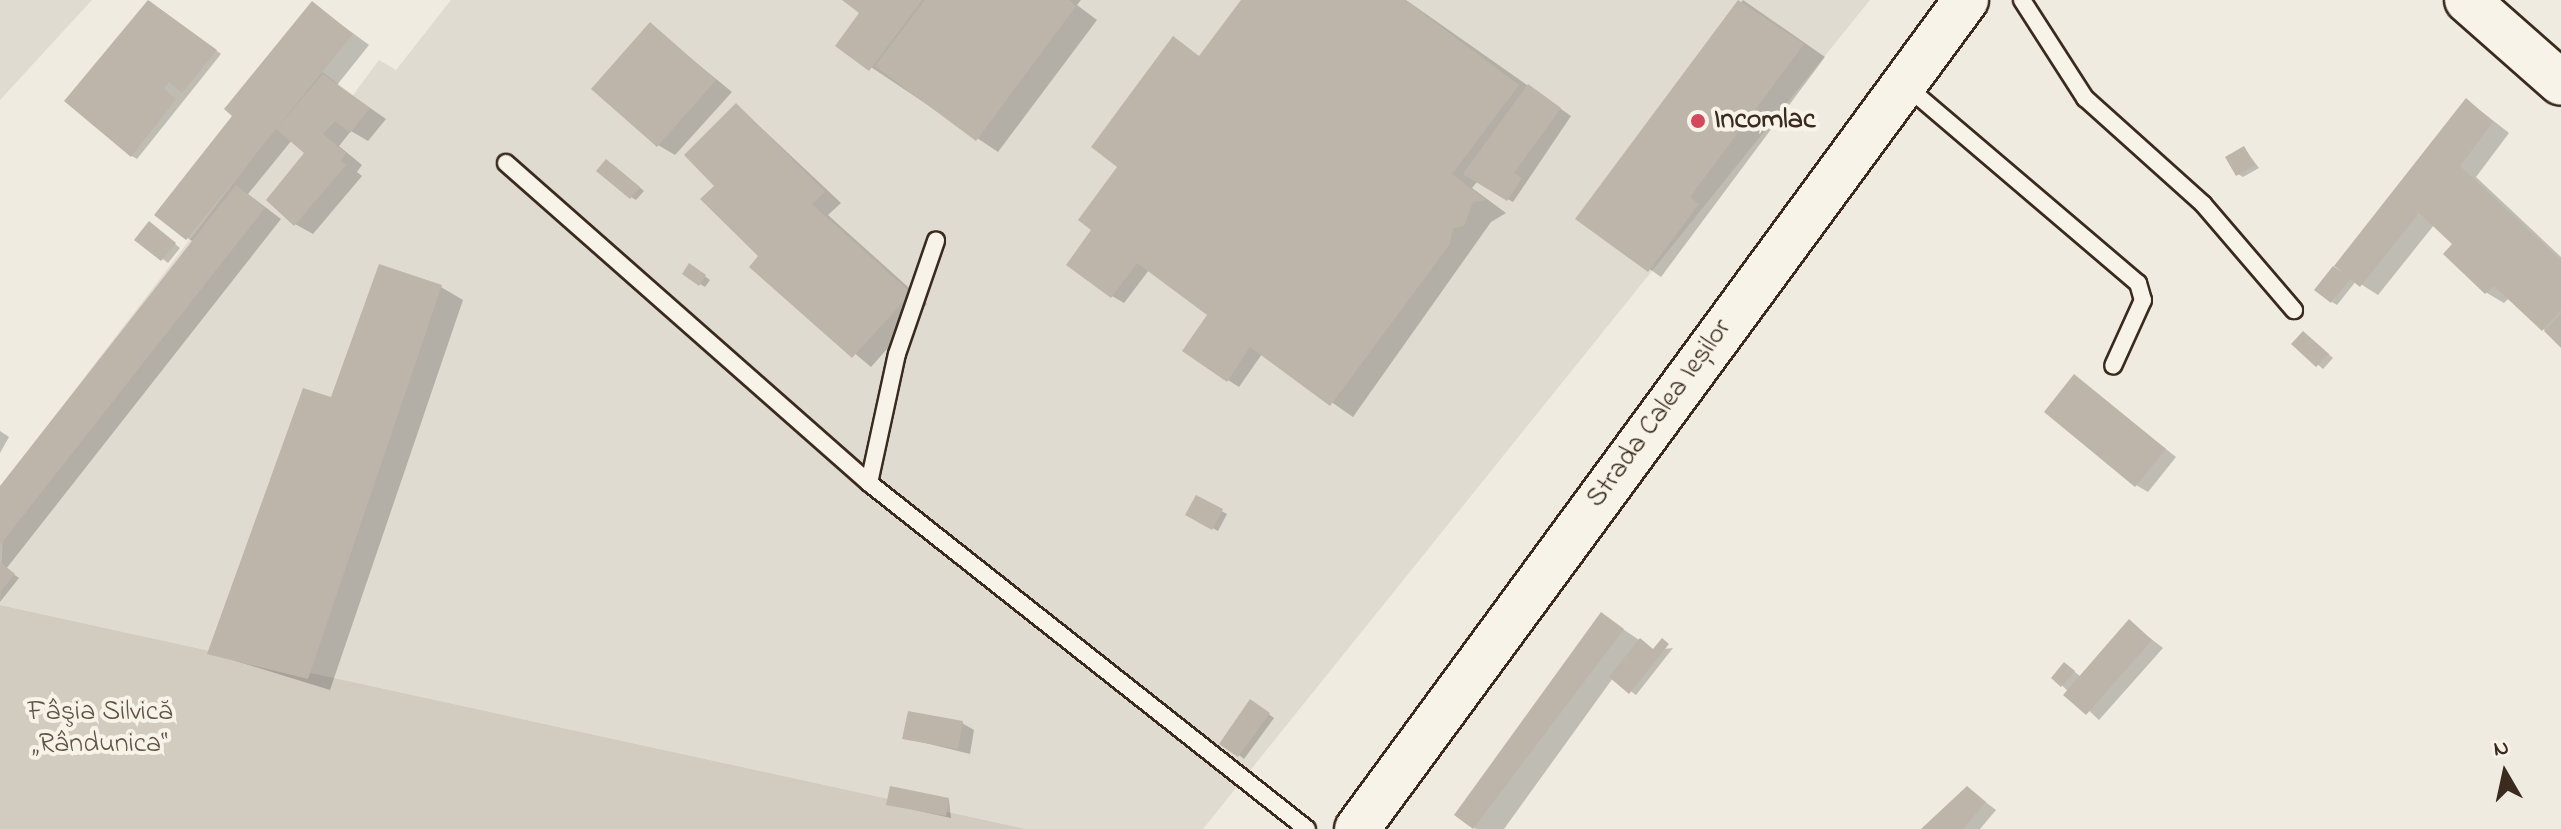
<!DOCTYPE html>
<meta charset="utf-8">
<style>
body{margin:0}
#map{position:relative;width:2561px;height:829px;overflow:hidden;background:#efebe0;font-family:"Indie Flower",sans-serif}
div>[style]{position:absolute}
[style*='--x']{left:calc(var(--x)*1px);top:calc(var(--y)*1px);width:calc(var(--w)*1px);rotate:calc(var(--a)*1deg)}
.built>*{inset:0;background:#e0dbd0}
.green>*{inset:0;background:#d1cbc0}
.shadow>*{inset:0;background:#0003}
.building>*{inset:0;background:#bdb5aa}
.roads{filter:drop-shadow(2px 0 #3b2a1e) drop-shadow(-2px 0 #3b2a1e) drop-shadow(0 2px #3b2a1e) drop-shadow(0 -2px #3b2a1e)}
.lane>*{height:16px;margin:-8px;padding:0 8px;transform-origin:8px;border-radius:8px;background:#f7f3e8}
.secondary>*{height:44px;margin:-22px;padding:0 22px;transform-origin:22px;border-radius:22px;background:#f7f3e8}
.dots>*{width:22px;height:22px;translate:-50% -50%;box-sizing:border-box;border:4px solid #f7f3e8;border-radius:50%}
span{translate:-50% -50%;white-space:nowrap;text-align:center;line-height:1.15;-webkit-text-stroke:8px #f7f3e8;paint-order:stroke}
.poi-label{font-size:28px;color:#3b2a1e;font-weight:700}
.left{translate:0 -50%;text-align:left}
.street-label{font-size:28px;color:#3b2a1e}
.park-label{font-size:28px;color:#605246}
.north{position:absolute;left:2465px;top:733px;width:80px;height:80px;-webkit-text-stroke:6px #f7f3e8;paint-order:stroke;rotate:351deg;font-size:22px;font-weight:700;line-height:32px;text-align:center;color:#3b2a1e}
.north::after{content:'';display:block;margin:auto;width:28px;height:36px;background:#3b2a1e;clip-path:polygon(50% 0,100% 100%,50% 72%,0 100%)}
</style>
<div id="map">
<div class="built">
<i style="clip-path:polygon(0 0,92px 0,0 100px)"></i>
<i style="clip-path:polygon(451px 0,1870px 0,1203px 829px,1026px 829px,0 605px,5px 481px,320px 70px,353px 95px,379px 60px,396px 70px)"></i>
</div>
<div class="green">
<i style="clip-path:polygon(0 605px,1026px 829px,0 829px)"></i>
</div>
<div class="shadow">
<i style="clip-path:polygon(845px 0,1081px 0,1077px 5px,1097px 20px,998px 152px,838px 45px,862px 13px)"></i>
<i style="clip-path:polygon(1243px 0,1406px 0,1571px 116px,1513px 202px,1477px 182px,1472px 188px,1506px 213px,1491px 222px,1353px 417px,1262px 354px,1239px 387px,1228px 380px,1218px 321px,1149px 270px,1124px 303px,1112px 296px,1092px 233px)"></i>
<i style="clip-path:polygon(1743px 0,1825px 57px,1661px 277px,1577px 218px)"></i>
<i style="clip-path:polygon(149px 1px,221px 54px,137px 159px,132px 156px)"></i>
<i style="clip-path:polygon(312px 3px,369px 45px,337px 85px,386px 119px,368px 141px,351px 131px,339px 146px,362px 165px,357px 172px,362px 176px,313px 234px,295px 224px,306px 152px,292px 140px,248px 194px,281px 219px,6px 569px,19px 578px,0 602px,0 490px,194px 242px,187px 238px,235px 115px)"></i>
<i style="clip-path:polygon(650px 25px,732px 92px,675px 155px,658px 145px)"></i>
<i style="clip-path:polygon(2467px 100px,2509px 133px,2476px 177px,2561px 257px,2561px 346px,2510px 297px,2504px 303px,2487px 293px,2445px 254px,2455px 244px,2434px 225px,2378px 295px,2356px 281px,2337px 305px,2332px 302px)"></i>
<i style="clip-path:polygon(737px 105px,841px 203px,828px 215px,927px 304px,871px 367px,752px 267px,761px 256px,717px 186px)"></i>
<i style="clip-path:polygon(2244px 148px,2259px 168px,2243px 177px,2238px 174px)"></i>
<i style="clip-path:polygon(612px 164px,644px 191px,636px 200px,631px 197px)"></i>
<i style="clip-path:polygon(154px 227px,180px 248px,168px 263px,137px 239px)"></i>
<i style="clip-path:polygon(695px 269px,710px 280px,705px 287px,700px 284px)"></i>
<i style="clip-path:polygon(441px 287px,463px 300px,330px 690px,210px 653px,330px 399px)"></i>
<i style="clip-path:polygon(2309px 337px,2333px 358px,2323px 369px,2294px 344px)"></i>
<i style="clip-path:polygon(2075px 377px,2176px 457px,2148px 492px,2136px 485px)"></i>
<i style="clip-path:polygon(0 431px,9px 437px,0 453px)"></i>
<i style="clip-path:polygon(1197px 498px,1227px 514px,1218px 531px,1188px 515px)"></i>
<i style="clip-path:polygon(1602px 615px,1654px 650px,1673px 648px,1636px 695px,1613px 678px,1504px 829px,1476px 829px,1457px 815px)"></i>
<i style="clip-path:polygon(2129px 622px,2163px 648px,2099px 720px,2054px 678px,2070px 668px,2081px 677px)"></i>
<i style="clip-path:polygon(1256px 705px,1274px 718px,1244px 759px,1239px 755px)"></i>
<i style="clip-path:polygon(962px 723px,974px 730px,970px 754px,905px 738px)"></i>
<i style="clip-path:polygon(1967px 788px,1996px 810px,1980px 829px,1922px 829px)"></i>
<i style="clip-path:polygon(949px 800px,951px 818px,888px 804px)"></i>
</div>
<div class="building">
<i style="clip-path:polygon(148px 0,217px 50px,182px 93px,169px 82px,164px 89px,176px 99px,131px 157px,64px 101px)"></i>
<i style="clip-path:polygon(842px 0,922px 0,869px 71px,835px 46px,859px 13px)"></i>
<i style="clip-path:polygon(925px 0,1069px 0,1076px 6px,976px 141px,875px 66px)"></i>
<i style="clip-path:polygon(1241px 0,1405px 0,1519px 85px,1452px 174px,1486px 200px,1473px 202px,1464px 226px,1453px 228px,1450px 244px,1330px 406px,1250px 347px,1227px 382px,1182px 351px,1207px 315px,1137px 263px,1111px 298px,1066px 265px,1091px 230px,1078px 220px,1117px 167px,1091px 147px,1173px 36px,1199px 56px)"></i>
<i style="clip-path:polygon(1738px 0,1804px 44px,1690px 197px,1699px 204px,1648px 272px,1575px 219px)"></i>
<i style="clip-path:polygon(312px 1px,353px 34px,186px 240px,154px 215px,232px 116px,224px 109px)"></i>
<i style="clip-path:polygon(650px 22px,716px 80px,657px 147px,591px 89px)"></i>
<i style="clip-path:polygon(323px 74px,370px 108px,350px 133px,335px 121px,323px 134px,346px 153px,341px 161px,346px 165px,294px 226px,266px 200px,304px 153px,276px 129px)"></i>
<i style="clip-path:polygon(1528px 84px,1561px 108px,1514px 173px,1522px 178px,1507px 201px,1463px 174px)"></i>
<i style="clip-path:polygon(2466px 98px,2493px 122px,2460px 166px,2561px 260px,2561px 310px,2542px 331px,2494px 286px,2485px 294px,2443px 254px,2452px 244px,2419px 213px,2360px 287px,2350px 279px,2331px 303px,2314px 290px,2333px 266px,2342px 272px,2334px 266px)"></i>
<i style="clip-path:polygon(736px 103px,825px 192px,812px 204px,911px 293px,852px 358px,749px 267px,758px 256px,700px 199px,714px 186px,684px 155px)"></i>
<i style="clip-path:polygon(2244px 146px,2255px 165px,2236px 176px,2225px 157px)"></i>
<i style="clip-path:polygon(606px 159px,640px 187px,630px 199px,596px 171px)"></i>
<i style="clip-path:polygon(236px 185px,265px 208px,0 545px,0 486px)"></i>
<i style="clip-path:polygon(149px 221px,176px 243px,161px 261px,134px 240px)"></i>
<i style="clip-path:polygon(689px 263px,706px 275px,699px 286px,682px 274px)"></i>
<i style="clip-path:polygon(379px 264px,442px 285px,308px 679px,207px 654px,303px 388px,331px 397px)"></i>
<i style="clip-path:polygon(2561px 313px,2561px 348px,2544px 331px)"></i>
<i style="clip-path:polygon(2303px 331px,2329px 354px,2316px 367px,2291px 344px)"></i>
<i style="clip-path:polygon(2074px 374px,2166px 449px,2135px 487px,2044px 412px)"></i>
<i style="clip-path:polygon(1196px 495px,1223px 509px,1212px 530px,1185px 515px)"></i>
<i style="clip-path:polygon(0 562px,15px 574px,0 592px)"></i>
<i style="clip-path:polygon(1601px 612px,1624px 629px,1473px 829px,1454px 815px)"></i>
<i style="clip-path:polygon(2129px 619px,2152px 640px,2086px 715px,2063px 695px)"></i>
<i style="clip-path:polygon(1640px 638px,1653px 649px,1662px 638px,1669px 644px,1629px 694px,1609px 677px)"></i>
<i style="clip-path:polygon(2064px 662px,2075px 671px,2061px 687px,2051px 678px)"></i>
<i style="clip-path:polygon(1250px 699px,1270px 713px,1238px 757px,1219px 744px)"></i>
<i style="clip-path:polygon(908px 711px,963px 721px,958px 749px,902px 739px)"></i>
<i style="clip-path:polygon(890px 786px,949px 798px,946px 816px,886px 805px)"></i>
<i style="clip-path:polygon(1967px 786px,1986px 802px,1963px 829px,1921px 829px)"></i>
</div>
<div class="roads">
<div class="lane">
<i style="--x:2022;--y:0;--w:117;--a:57.3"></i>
<i style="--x:2085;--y:98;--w:159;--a:41.9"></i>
<i style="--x:2203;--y:204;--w:140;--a:49.4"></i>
<i style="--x:1905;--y:85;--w:306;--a:40.4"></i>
<i style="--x:2138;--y:283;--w:18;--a:74"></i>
<i style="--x:2143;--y:300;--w:72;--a:114.4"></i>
<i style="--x:506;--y:163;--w:484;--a:41.4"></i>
<i style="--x:869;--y:483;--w:558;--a:38.31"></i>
<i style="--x:869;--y:483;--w:132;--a:-77.8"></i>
<i style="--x:897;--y:354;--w:120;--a:-71"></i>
</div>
<div class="secondary">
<i style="--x:2467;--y:0;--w:125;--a:41.4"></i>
<i style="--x:1357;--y:829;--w:1029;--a:-53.7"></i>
</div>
</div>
<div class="dots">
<i style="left:1698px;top:121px;background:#d1495b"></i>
</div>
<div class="poi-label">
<span class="left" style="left:1714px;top:121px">Incomlac</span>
</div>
<div class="street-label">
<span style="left:1660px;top:414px;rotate:-54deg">Strada Calea Ieșilor</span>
</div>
<div class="park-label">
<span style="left:100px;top:729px">Fâşia Silvică<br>„Rândunica“</span>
</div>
<div class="north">N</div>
</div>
